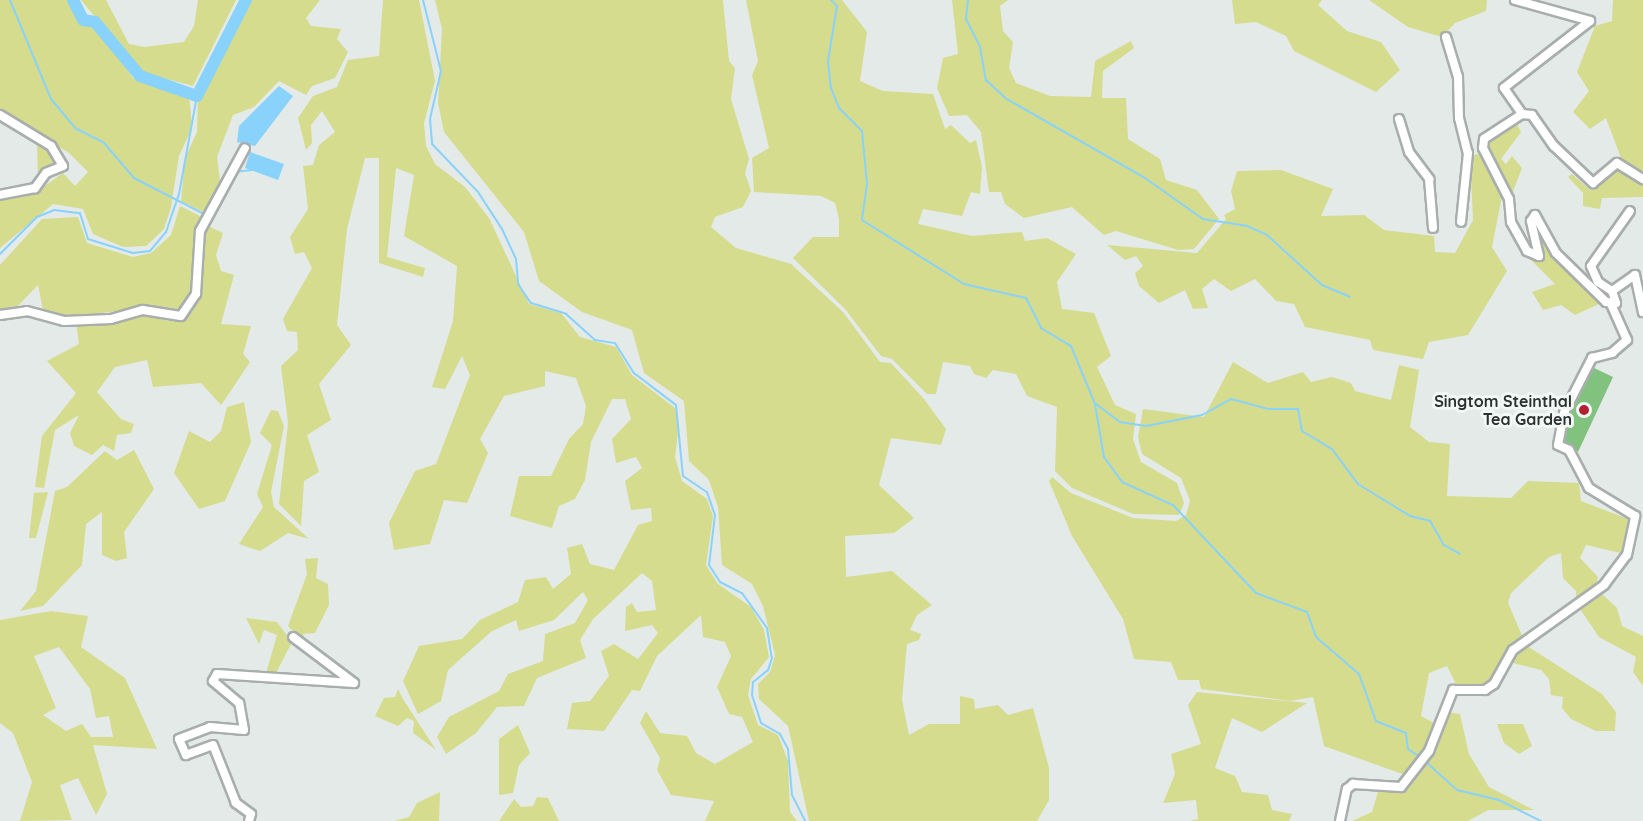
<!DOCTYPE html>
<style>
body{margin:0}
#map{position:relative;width:1643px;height:821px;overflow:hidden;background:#e4eae8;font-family:Quicksand,sans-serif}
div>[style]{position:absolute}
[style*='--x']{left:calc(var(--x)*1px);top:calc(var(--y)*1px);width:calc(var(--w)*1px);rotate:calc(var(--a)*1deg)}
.green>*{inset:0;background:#d5dc8e}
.water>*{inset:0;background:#88d2fc}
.stream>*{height:2px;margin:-1px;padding:0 1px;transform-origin:1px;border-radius:1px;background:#88d2fc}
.river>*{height:12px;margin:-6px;padding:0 6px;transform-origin:6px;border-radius:6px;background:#88d2fc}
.building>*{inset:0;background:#81c27e}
.roads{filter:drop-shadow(2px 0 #a8aeac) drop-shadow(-2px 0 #a8aeac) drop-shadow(0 2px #a8aeac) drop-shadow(0 -2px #a8aeac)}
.minor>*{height:8px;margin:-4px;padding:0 4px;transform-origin:4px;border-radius:4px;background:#fff}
.dots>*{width:16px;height:16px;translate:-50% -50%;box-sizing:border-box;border:3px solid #f1f8f5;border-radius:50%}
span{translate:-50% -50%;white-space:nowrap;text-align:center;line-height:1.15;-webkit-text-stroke:6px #f1f8f5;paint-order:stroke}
.poi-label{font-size:16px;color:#2e3130;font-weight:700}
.right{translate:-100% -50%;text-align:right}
</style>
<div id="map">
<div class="green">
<i style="clip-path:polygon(0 0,74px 0,134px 79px,166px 83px,189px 94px,192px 128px,179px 156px,171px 207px,164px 229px,146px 246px,123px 247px,93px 234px,83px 209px,53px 204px,0 248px,0 198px,36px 192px,63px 173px,75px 186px,88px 172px,69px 153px,0 110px)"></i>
<i style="clip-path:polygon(81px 0,106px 0,129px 44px,144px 47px,184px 42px,194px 26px,198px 0,236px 0,193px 86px,141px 72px)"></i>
<i style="clip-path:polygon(250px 0,320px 0,306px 18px,311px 26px,341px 29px,337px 39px,348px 52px,335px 78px,312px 86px,306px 95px,279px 81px,254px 107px,233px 115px,217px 157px,221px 189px,207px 214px,181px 201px,185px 158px,197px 132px,198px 91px)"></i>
<i style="clip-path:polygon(383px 0,419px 0,435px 81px,424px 123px,426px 146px,435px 164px,465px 187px,489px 218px,529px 304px,561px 313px,580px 337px,616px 347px,632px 375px,675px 408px,679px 424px,675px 457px,682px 481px,707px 499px,713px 516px,706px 565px,718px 584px,751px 607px,764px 630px,769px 657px,751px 679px,748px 695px,758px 725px,778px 735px,788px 761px,790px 812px,797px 821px,705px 821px,714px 801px,671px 795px,657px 770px,660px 758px,640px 723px,646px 711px,660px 733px,687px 736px,696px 753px,715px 764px,753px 742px,742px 717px,729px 714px,717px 687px,731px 656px,725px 642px,703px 637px,701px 615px,657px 656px,640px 691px,632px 690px,604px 731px,567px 729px,572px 703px,590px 701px,609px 676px,601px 651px,614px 644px,638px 659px,658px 633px,652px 625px,625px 631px,626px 607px,632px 603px,637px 612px,656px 610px,652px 581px,642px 573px,593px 619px,580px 640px,586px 658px,537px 678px,524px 706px,497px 707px,476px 733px,446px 754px,437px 737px,449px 717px,499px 691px,508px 674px,543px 661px,545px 634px,575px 623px,588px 600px,583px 592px,554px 620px,519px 631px,516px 620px,492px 631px,448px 670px,441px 701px,418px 714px,403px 681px,419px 646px,462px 639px,480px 620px,518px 602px,525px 580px,546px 577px,553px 589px,571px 574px,567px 548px,582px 544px,590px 564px,614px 570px,638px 525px,652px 521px,651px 508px,631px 510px,625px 481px,642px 468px,636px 457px,616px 463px,612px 439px,631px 419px,625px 399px,612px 399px,591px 442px,585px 480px,575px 499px,559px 506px,552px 528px,510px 516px,519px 476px,551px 476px,569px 439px,583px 424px,586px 406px,576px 378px,545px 371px,545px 386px,504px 396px,480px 439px,488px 453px,467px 503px,444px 500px,430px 544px,394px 550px,389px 523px,415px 471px,436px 464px,470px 375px,462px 356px,445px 389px,432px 387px,453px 321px,457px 266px,404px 236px,414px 175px,396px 168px,387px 257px,425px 268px,423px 277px,379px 263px,379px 158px,365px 158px,347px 229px,337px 325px,351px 345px,319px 384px,331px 420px,307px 435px,319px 472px,304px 481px,301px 526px,279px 504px,288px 423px,281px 366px,298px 350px,297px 332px,287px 331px,283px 319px,312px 268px,304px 252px,295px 254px,290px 237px,308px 209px,303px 166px,313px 165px,319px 145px,335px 132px,322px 111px,311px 125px,312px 143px,306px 150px,298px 118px,313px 96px,337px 87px,348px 60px,379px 56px)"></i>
<i style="clip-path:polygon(435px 0,723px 0,729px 61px,735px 68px,731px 99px,749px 159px,745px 173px,751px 191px,743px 207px,715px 217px,711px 227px,736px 248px,791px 264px,843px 312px,880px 362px,891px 363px,924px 399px,946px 429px,941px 445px,891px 438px,879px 485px,914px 518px,894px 533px,845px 536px,846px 577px,892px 571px,932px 605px,917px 615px,910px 630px,921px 634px,919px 640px,907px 644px,902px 700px,909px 735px,929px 724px,960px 724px,960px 696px,974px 699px,975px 709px,998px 705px,1008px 715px,1033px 708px,1049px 768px,1049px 800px,1037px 821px,809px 821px,788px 726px,759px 699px,758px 684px,770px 672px,775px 655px,763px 606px,752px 584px,722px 565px,718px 507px,709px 480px,689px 461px,684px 401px,644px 373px,632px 330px,582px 312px,539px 281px,524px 232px,444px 132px,438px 103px,442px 29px)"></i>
<i style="clip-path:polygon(746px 0,842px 0,867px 32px,860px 81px,883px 91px,933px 94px,945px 129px,951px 125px,970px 143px,976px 140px,982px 167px,980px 194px,971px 192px,962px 216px,923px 209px,918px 224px,972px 236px,1022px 232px,1025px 241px,1047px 238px,1076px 254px,1057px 282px,1062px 309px,1094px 313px,1111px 356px,1097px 367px,1115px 405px,1136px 414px,1133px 439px,1141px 462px,1177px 483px,1184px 503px,1179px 515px,1133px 514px,1072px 488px,1055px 471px,1057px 407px,1027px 396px,1016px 374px,993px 370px,986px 378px,974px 374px,970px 366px,943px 362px,936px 394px,927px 394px,892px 359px,881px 356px,845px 309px,793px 258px,813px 237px,839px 237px,839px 219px,835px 203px,821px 196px,754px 192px,752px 158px,769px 148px,752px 75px,758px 61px)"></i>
<i style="clip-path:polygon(952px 0,1008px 0,1000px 6px,1003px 31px,1013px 42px,1009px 68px,1016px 83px,1050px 96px,1091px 97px,1095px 61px,1131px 41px,1134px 48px,1103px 71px,1102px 98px,1126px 98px,1128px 139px,1160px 159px,1166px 180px,1197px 190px,1219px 219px,1194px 249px,1178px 250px,1116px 231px,1104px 235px,1072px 207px,1024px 218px,1005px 204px,1001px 192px,989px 192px,981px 132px,967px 115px,949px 116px,937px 88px,943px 58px,958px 54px)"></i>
<i style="clip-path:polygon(1232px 0,1322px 0,1318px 5px,1347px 31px,1381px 42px,1400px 70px,1376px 92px,1294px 51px,1286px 36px,1256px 22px,1235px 24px)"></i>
<i style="clip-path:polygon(1369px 0,1487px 0,1486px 11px,1455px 23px,1442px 37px,1408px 27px)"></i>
<i style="clip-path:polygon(1613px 0,1643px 0,1643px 175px,1621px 158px,1606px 118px,1590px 129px,1573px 112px,1589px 91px,1577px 72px,1595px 26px,1612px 21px)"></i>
<i style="clip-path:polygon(1517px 124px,1521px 132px,1501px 159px,1506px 164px,1512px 156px,1522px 168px,1512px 194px,1486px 146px)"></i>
<i style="clip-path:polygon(37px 141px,50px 148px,59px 165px,38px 181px)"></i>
<i style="clip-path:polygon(1482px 153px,1503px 191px,1492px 247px,1507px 271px,1468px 335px,1429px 342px,1423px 359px,1373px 350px,1370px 340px,1305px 327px,1294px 304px,1276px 301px,1255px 279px,1231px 291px,1214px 279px,1202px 289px,1208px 308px,1193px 309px,1185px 290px,1159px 303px,1139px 286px,1135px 273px,1143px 266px,1136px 256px,1125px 260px,1107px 245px,1197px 253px,1226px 219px,1224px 215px,1235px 209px,1231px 191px,1237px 171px,1281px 170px,1333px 189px,1321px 216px,1364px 215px,1384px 230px,1434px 236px,1435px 252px,1455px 253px,1473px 220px,1470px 156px)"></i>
<i style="clip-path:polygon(1617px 165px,1643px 181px,1643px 197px,1602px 198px,1600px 209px,1583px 206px,1583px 193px,1568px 177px,1572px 174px,1590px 190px)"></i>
<i style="clip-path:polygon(180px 206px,204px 218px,193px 250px,193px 295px,179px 314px,142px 308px,62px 318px,43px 310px,38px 285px,14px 310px,0 312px,0 265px,42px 219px,78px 217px,87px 243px,133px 257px,151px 253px,171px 235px)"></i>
<i style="clip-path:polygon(1533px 218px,1555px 256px,1601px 303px,1575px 315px,1561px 305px,1543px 310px,1532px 292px,1555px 284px,1529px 258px,1543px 254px)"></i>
<i style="clip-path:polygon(206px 225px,223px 233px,216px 255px,221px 271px,234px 275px,221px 324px,251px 326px,243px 354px,250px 362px,226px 398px,221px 405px,201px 383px,153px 387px,147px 360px,115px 367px,97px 392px,121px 419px,134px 424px,131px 433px,117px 435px,114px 451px,103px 445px,92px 455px,74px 446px,70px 433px,79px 415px,55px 430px,44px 488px,35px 487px,42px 436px,76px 393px,47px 361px,79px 344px,76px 322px,111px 323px,143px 313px,168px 321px,183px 319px,199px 295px,198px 248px)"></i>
<i style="clip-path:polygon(1233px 362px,1268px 383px,1303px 372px,1311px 382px,1332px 377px,1351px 383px,1355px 391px,1391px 400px,1399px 365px,1419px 370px,1410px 427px,1429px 442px,1450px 444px,1447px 496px,1511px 498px,1528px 481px,1579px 483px,1581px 501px,1633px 521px,1625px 554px,1586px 545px,1580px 558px,1598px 577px,1595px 589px,1576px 604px,1576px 591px,1563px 578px,1561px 553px,1549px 557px,1511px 593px,1508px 603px,1524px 640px,1502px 658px,1486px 688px,1458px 688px,1447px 666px,1429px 673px,1421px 716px,1436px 724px,1421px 760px,1405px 775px,1324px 746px,1313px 697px,1290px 701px,1201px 689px,1199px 680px,1178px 680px,1171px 662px,1134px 659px,1123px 619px,1072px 536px,1049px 481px,1052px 477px,1071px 493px,1133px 518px,1176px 521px,1186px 515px,1190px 501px,1181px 478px,1142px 454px,1138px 437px,1143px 409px,1204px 417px)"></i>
<i style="clip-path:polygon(244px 402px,251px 442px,225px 501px,199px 509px,174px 473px,189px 431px,210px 442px,221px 431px,227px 407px)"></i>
<i style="clip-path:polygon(271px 410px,278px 411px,284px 426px,271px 492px,274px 507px,309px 539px,288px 533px,260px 551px,239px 544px,263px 507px,257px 494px,272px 445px,260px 433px)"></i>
<i style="clip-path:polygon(134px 450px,154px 489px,124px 532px,127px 558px,116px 561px,102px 555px,102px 512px,86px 524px,82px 565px,43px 606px,20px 611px,36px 591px,55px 491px,67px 487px,105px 451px,117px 460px)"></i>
<i style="clip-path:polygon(48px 492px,36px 538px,29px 538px,34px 493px)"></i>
<i style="clip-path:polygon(318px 558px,316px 578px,328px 584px,329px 605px,315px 633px,303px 634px,307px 646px,288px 626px,307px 574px,305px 559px)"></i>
<i style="clip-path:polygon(1600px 592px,1617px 608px,1622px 626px,1643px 636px,1643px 686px,1633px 672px,1636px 657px,1599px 637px,1580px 609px)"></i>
<i style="clip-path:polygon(evenodd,51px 611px,88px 616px,81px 647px,125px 678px,157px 749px,93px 745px,107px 794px,96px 815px,78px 778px,60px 785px,72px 820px,20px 821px,32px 782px,13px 733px,0 723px,0 620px,51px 611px,59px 647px,90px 689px,96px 718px,109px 716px,113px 737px,91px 737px,82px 724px,66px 731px,43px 715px,56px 708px,34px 656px,59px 647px)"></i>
<i style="clip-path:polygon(246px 618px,277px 622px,292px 642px,274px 677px,265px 677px,277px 635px,264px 630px,259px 644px)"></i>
<i style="clip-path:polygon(1524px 644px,1602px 694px,1616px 712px,1615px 731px,1596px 731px,1571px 719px,1562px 708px,1563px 697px,1551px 695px,1549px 679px,1541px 670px,1505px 661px)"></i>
<i style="clip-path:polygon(398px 689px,403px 699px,436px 750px,413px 733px,414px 721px,407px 718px,398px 726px,375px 716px,384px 698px,395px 697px)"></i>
<i style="clip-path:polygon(1197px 692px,1307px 703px,1262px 732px,1232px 718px,1215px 768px,1235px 776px,1242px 792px,1268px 795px,1272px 810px,1292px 814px,1289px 821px,1190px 821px,1198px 819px,1196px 800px,1163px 803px,1175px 774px,1171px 754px,1201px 744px,1188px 705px)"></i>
<i style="clip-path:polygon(1446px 712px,1460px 714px,1469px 754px,1489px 787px,1534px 810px,1488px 810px,1468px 821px,1352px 821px,1372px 812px,1379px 788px,1400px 789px,1423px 763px)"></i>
<i style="clip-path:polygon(1497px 724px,1523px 724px,1532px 746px,1519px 754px,1504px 743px)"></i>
<i style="clip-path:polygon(518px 725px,530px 753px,519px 765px,513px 793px,499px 795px,499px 739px)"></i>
<i style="clip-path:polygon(440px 792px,439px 821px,394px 821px,409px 817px,417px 803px)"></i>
<i style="clip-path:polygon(537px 797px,548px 798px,559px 821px,499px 821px,514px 799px,521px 807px,533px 806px)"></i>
</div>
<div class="water">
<i style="clip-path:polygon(279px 86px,293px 96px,255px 146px,237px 142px,239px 126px)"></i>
<i style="clip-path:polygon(250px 152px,284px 164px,278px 180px,245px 168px)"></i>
</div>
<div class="stream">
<i style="--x:10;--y:0;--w:107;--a:67.5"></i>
<i style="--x:51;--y:99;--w:38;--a:50"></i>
<i style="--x:75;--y:128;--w:33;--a:27"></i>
<i style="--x:104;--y:143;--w:46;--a:49.4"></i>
<i style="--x:134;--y:178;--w:79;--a:27.2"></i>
<i style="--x:204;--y:214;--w:5;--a:-37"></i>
<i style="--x:423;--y:0;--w:73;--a:75.8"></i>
<i style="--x:441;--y:71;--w:49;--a:102.9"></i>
<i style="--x:430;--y:119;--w:25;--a:85"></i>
<i style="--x:432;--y:144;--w:66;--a:46.2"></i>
<i style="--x:478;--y:192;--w:44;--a:57"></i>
<i style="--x:502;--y:229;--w:33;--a:65"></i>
<i style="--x:516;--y:259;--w:25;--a:85"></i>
<i style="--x:518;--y:284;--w:23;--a:56"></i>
<i style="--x:531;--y:303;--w:37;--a:17"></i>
<i style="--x:566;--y:314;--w:39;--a:42"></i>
<i style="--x:595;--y:340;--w:20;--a:9"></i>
<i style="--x:615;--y:343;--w:36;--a:58"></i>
<i style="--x:634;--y:373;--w:53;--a:37.3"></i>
<i style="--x:676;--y:405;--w:71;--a:84.4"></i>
<i style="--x:683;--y:476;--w:29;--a:34"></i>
<i style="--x:707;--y:492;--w:24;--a:71"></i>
<i style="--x:715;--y:515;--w:50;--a:96.8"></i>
<i style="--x:709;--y:565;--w:20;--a:57"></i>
<i style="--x:720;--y:582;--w:25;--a:27"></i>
<i style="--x:742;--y:593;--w:43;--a:54.5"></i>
<i style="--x:767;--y:628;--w:30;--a:81"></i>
<i style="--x:772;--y:658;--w:13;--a:108"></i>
<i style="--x:768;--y:670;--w:19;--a:141"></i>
<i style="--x:753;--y:682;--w:13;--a:94"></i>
<i style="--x:752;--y:695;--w:29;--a:72"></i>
<i style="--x:761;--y:723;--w:22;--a:30"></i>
<i style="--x:780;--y:734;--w:17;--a:62"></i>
<i style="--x:788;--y:749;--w:46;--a:85"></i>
<i style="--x:792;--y:795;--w:29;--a:63"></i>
<i style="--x:831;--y:0;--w:8;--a:45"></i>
<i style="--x:837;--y:6;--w:56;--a:99.3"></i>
<i style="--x:828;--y:61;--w:27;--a:84"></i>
<i style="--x:831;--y:88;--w:22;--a:68"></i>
<i style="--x:839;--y:108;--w:33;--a:45"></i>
<i style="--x:862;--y:131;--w:53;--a:84.6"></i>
<i style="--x:867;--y:184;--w:36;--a:98"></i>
<i style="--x:862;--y:220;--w:120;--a:32.1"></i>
<i style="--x:964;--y:284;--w:64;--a:12.7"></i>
<i style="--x:1026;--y:298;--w:34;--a:63"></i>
<i style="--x:1041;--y:328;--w:35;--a:31"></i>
<i style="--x:1071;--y:346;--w:63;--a:67.5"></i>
<i style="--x:1095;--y:404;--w:54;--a:80.4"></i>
<i style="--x:1104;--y:457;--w:31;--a:54"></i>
<i style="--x:1122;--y:482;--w:56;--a:24.3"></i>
<i style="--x:1173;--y:505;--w:121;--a:46.7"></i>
<i style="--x:1256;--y:593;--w:54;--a:20.4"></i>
<i style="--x:1307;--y:612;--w:27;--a:70"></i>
<i style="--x:1316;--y:637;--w:57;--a:40.7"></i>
<i style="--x:1359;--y:674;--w:50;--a:70.1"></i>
<i style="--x:1376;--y:721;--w:32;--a:22"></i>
<i style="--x:1406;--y:733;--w:16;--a:83"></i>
<i style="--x:1408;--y:749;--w:14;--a:34"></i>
<i style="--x:968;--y:0;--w:19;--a:96"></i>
<i style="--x:966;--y:19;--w:31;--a:63"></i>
<i style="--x:980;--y:47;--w:34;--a:80"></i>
<i style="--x:986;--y:80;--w:26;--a:43"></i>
<i style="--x:1005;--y:98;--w:161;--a:29.7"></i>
<i style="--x:1145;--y:178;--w:71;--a:35.3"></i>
<i style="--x:1203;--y:219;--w:45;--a:9"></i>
<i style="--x:1247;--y:226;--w:22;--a:24"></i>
<i style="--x:1267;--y:235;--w:74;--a:42.3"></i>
<i style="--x:1322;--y:285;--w:30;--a:23"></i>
<i style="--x:234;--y:172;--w:18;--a:-6"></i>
<i style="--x:0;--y:254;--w:52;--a:-45"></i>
<i style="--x:37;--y:217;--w:18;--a:-22"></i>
<i style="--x:54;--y:210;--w:26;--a:7"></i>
<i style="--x:80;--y:213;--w:27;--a:73"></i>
<i style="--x:88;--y:239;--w:47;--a:17.3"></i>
<i style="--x:133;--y:253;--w:17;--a:-7"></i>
<i style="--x:150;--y:251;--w:25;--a:-50"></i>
<i style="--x:166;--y:232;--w:40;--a:-71.1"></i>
<i style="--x:179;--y:194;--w:100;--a:-79.6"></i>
<i style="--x:1096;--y:404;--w:30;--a:37"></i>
<i style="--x:1120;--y:422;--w:26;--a:9"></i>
<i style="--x:1146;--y:426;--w:57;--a:-11.1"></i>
<i style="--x:1202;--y:415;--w:33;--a:-29"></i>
<i style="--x:1231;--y:399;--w:39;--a:15"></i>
<i style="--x:1269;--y:409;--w:29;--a:0"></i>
<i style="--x:1298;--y:409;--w:22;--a:80"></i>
<i style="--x:1302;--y:431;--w:35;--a:31"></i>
<i style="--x:1332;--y:449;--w:44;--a:53.4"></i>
<i style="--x:1358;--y:484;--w:61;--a:31.6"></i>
<i style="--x:1410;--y:516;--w:21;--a:14"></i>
<i style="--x:1430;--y:521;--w:28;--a:60"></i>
<i style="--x:1444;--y:545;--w:18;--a:29"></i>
<i style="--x:1425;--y:761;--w:43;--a:42.2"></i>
<i style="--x:1457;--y:790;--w:43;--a:13.4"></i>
<i style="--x:1499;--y:800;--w:47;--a:26.6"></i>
</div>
<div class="river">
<i style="--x:73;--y:0;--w:22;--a:63"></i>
<i style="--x:83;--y:20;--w:12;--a:9"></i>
<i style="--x:95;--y:22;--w:70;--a:50.2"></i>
<i style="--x:140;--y:76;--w:60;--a:19.3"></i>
<i style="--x:197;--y:96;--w:108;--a:-63"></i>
</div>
<div class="building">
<i style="clip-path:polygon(1594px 368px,1613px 377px,1578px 452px,1565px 441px,1570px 415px)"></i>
</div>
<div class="roads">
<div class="minor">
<i style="--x:1515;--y:0;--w:78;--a:15.6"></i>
<i style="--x:1590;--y:21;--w:109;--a:142.1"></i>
<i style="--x:1504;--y:88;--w:32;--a:55"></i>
<i style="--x:1522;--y:114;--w:45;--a:146.7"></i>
<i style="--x:1484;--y:139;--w:9;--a:96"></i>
<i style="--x:1483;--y:148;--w:57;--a:63"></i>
<i style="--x:1509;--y:199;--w:23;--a:85"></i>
<i style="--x:1511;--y:222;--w:33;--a:61"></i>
<i style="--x:1527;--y:251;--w:13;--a:23"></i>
<i style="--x:1539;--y:256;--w:36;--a:-103"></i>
<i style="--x:1531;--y:221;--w:7;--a:-56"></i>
<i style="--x:1535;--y:215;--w:43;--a:61.1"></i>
<i style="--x:1556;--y:253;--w:70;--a:44.4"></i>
<i style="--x:1606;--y:302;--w:10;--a:6"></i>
<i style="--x:1616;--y:303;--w:13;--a:-108"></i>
<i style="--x:1612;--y:291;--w:28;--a:-35"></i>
<i style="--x:1635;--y:275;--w:38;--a:78"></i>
<i style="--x:1446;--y:37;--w:42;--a:73.3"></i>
<i style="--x:1458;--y:77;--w:41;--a:88.6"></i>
<i style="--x:1459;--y:118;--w:36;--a:76"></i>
<i style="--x:1468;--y:153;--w:69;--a:95.8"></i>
<i style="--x:1522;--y:114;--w:10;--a:6"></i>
<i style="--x:1532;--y:115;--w:38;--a:55"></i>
<i style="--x:1554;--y:146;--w:54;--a:43.5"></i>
<i style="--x:1593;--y:183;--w:31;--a:-40"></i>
<i style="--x:1617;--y:163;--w:31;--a:32"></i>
<i style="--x:0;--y:115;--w:60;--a:31.3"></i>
<i style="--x:51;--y:146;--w:23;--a:59"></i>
<i style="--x:63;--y:166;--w:18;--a:158"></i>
<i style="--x:46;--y:173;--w:19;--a:126"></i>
<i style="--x:35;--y:188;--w:36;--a:169"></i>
<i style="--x:1399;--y:119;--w:34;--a:73"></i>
<i style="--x:1409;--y:152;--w:34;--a:53"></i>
<i style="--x:1429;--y:179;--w:49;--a:85.3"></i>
<i style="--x:1612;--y:291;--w:17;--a:-147"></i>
<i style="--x:1598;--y:282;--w:17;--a:-114"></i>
<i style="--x:1591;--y:266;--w:67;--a:-54.7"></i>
<i style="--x:0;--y:315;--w:27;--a:-8"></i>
<i style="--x:27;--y:311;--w:38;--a:15"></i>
<i style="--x:64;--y:321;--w:47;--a:-2.4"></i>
<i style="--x:111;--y:319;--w:33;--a:-16"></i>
<i style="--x:143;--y:310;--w:38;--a:9"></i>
<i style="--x:181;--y:316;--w:27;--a:-56"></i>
<i style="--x:196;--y:294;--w:63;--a:-86.4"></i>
<i style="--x:200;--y:231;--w:94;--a:-61.5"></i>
<i style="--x:249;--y:821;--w:7;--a:-74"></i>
<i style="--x:251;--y:814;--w:19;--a:-144"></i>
<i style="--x:236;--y:803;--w:62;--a:-111.6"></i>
<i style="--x:213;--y:745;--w:29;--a:160"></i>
<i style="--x:186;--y:755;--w:17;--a:-114"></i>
<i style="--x:179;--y:739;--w:33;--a:-21"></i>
<i style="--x:210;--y:727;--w:34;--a:5"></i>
<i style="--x:244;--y:730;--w:27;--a:-100"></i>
<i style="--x:239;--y:703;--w:34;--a:-140"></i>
<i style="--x:213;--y:681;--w:8;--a:-60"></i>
<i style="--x:217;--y:674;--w:137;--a:3.8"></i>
<i style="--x:354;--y:683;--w:76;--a:-143"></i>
<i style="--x:1340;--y:821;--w:33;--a:-78"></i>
<i style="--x:1347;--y:789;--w:8;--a:-40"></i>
<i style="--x:1353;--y:784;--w:48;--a:3.6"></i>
<i style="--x:1401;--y:787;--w:46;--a:-52.1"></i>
<i style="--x:1429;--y:751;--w:66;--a:-68.5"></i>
<i style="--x:1453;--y:690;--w:32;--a:0"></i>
<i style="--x:1485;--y:690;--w:11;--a:-34"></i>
<i style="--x:1494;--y:684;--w:39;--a:-61"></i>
<i style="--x:1513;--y:650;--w:112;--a:-35.5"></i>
<i style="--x:1604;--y:585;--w:38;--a:-53"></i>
<i style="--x:1627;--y:555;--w:40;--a:-78"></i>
<i style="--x:1635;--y:516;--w:54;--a:-148.7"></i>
<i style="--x:1589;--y:488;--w:43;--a:-117.8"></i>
<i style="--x:1569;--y:450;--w:12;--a:-156"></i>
<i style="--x:1558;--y:445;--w:33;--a:-79"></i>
<i style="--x:1564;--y:413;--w:62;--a:-63"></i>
<i style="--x:1592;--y:358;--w:21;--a:-14"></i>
<i style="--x:1612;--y:353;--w:20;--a:-41"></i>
<i style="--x:1627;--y:340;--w:39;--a:-114"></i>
</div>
</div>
<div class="dots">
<i style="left:1584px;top:410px;background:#b42231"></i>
</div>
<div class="poi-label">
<span class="right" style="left:1572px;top:410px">Singtom Steinthal<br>Tea Garden</span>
</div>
</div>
